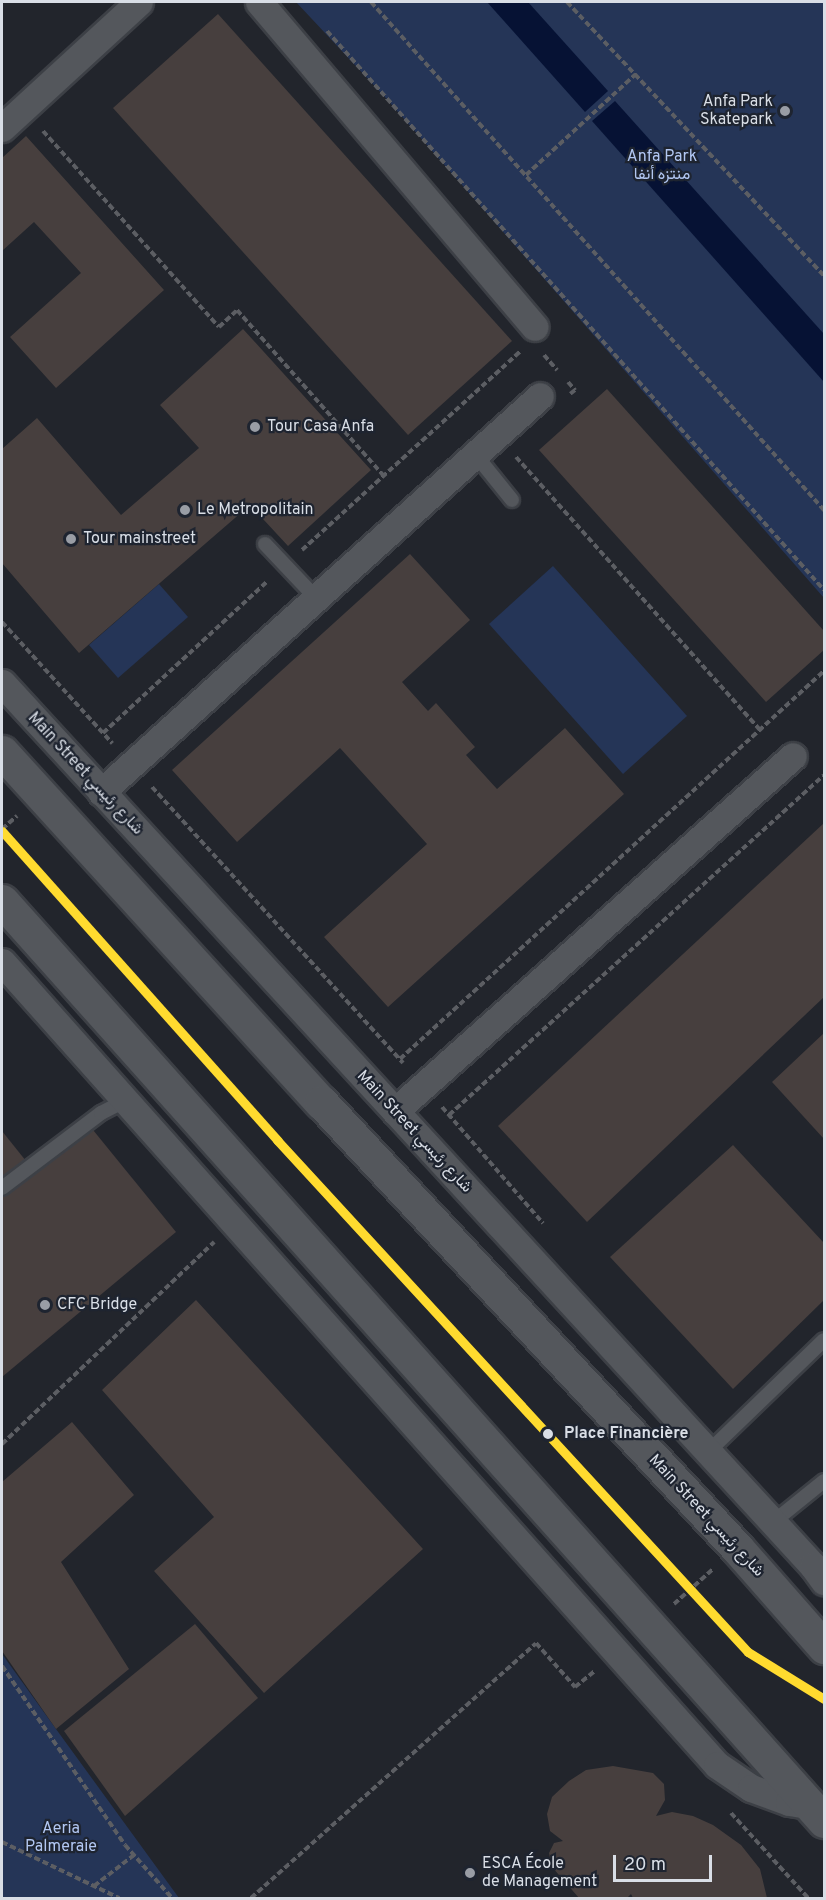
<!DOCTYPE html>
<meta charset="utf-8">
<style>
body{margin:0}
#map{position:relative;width:826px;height:1900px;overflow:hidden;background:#22252c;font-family:Overpass,Vazirmatn,sans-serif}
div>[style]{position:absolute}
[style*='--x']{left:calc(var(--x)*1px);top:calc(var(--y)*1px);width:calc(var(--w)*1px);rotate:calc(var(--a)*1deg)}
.green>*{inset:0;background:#253557}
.water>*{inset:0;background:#061234}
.building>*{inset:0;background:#473f3e}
.path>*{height:4px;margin-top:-2px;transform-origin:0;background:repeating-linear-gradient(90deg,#5c5e63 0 6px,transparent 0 9px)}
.roads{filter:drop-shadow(2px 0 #3d4046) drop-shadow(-2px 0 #3d4046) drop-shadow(0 2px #3d4046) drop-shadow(0 -2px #3d4046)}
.service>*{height:14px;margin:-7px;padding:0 7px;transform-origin:7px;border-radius:7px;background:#54575c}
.minor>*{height:27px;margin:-13.5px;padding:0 13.5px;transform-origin:13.5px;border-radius:13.5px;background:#54575c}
.secondary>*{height:33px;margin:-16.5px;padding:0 16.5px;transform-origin:16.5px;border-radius:16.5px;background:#54575c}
.tram-1>*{height:9px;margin:-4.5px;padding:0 4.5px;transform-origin:4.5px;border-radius:4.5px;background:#ffdb2f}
.dots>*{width:16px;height:16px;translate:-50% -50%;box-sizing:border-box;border:3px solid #1e2430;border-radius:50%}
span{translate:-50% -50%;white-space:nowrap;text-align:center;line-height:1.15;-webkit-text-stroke:4.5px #1e2430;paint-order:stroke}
.poi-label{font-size:16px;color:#d9dee6}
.right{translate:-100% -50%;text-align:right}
.left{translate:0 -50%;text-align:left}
.park-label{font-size:16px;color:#b2c7f2}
.street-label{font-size:16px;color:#d9dee6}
.stop-label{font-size:16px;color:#d9dee6;font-weight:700}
.frame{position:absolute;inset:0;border:3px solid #d9dee6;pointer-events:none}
.scale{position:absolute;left:613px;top:1855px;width:99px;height:27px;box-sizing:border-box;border:3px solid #d9dee6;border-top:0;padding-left:8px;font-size:18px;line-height:21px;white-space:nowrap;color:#d9dee6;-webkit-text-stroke:4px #1e2430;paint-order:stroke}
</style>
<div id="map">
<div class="green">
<i style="clip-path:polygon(296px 2px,824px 2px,824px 598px,384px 96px)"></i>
<i style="clip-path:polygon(553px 566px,687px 716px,623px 774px,489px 624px)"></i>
<i style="clip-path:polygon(159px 584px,188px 617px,118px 678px,89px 645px)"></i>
<i style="clip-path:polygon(2px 1654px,56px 1729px,179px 1898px,2px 1898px)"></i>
</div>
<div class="water">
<i style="clip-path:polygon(487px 2px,528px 2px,608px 91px,585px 112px)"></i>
<i style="clip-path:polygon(615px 101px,824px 334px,824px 382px,592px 121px)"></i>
</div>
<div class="building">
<i style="clip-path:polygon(218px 14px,512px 341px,408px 435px,113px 108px)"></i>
<i style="clip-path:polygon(26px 136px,164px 290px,56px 388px,10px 337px,81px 273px,34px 222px,2px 251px,2px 158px)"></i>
<i style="clip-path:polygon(243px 329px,371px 470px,288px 546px,250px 505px,79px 653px,2px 563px,2px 449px,37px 418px,121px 515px,199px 448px,160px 405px)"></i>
<i style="clip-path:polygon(607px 389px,824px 631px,824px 650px,766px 702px,539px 450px)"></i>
<i style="clip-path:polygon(410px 554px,470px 620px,402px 682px,428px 711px,436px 703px,475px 747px,466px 755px,497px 789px,565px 728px,624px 794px,388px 1007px,324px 937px,427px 844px,340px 748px,237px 842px,172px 770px)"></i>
<i style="clip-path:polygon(824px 823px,824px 997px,587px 1222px,498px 1126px)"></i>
<i style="clip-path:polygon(824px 1033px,824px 1139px,772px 1082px)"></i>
<i style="clip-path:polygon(89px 1125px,176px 1232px,2px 1377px,2px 1197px)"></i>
<i style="clip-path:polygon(2px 1131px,26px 1161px,2px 1181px)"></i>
<i style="clip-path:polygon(733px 1145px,824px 1243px,824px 1300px,733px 1389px,610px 1257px)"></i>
<i style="clip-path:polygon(196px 1300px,423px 1549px,264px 1693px,154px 1571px,214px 1517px,102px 1390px)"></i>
<i style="clip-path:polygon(72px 1422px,134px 1495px,61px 1562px,129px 1669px,56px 1729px,2px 1651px,2px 1482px)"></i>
<i style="clip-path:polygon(195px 1624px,258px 1698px,125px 1816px,64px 1731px)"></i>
<i style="clip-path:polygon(613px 1766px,653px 1773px,664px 1784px,665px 1800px,656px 1816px,672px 1812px,693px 1816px,713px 1825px,741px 1845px,760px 1869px,767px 1898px,633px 1898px,631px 1894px,627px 1898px,579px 1898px,552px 1867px,549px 1853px,554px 1843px,563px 1841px,550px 1831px,547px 1814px,552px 1797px,569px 1781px,586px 1770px)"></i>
</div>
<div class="path">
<i style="--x:371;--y:2;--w:681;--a:48.28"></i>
<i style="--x:567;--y:2;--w:376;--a:46.8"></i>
<i style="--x:327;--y:31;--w:748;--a:48.36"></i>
<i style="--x:43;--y:131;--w:263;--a:48.1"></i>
<i style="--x:219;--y:327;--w:25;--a:-43"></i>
<i style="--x:237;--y:310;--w:222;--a:48.5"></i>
<i style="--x:526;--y:175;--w:149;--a:-42.6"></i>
<i style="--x:544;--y:355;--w:20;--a:49"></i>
<i style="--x:568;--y:382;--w:11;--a:49"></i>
<i style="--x:575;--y:390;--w:6;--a:141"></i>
<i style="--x:516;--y:457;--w:366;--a:48.2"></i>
<i style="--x:302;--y:550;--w:296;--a:-42.3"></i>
<i style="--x:2;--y:622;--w:164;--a:47.7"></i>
<i style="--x:103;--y:733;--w:224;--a:-42.7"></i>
<i style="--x:152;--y:787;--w:373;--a:47.7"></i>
<i style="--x:2;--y:829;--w:20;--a:-41"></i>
<i style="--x:400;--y:1059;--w:575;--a:-42.46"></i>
<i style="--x:442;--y:1107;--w:154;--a:49"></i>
<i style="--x:449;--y:1115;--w:506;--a:-42.2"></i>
<i style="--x:2;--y:1444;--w:293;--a:-43.6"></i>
<i style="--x:674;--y:1604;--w:52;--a:-41.9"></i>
<i style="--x:2;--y:1666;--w:217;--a:55.5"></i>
<i style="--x:125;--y:1845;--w:71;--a:48.4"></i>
<i style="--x:731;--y:1813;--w:115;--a:47.8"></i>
<i style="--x:2;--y:1842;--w:130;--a:25.6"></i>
<i style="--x:94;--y:1886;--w:51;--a:-37.8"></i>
<i style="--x:251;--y:1898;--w:382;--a:-41.8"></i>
<i style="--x:536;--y:1643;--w:59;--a:48.4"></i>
<i style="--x:575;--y:1687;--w:26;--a:-39"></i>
</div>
<div class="roads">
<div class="service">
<i style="--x:475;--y:454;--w:59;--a:51.2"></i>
<i style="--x:265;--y:544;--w:74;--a:46.6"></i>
<i style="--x:2;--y:1188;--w:124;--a:-37.1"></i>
<i style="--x:101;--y:1113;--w:27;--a:-27"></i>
<i style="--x:708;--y:1452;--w:161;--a:-44"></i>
<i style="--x:772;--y:1523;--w:67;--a:-38.9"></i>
</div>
<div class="minor">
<i style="--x:259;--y:2;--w:426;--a:49.7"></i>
<i style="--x:2;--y:128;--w:186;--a:-42.6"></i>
<i style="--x:2;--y:683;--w:1199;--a:47.43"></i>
<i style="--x:813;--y:1566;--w:19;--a:54"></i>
<i style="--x:101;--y:792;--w:591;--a:-42.05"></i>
<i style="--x:2;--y:962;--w:1075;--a:48.32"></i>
<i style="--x:717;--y:1765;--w:41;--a:34.1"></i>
<i style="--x:751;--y:1788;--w:40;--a:20.2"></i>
<i style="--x:789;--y:1802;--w:20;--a:9"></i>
<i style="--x:395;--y:1111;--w:533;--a:-41.73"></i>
</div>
<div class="secondary">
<i style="--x:2;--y:752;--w:474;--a:47.7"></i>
<i style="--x:321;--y:1102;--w:610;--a:46.99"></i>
<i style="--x:737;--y:1548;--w:132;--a:48.7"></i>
<i style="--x:2;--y:901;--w:1234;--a:48.22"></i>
</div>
</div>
<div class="tram-1">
<i style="--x:2;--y:831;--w:414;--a:48.3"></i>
<i style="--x:277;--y:1140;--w:696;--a:47.39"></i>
<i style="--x:748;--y:1652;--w:89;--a:31.7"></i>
</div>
<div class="dots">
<i style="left:785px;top:111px;background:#999da5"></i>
<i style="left:255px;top:427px;background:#999da5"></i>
<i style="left:185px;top:510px;background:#999da5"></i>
<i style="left:71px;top:539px;background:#999da5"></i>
<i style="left:45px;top:1305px;background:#999da5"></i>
<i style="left:548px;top:1434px;background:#d9dee6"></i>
<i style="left:470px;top:1873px;background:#999da5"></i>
</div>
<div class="poi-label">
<span class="right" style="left:773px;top:111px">Anfa Park<br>Skatepark</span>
<span class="left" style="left:267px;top:427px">Tour Casa Anfa</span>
<span class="left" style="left:197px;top:510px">Le Metropolitain</span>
<span class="left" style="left:83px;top:539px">Tour mainstreet</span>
<span class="left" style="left:57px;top:1305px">CFC Bridge</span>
<span class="left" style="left:482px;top:1873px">ESCA École<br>de Management</span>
</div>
<div class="park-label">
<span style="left:662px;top:166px">Anfa Park<br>منتزه أنفا</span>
<span style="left:61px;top:1838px">Aeria<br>Palmeraie</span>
</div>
<div class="street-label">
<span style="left:85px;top:774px;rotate:47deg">Main Street شارع رئيسي</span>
<span style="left:414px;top:1132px;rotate:47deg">Main Street شارع رئيسي</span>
<span style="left:706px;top:1516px;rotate:47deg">Main Street شارع رئيسي</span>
</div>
<div class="stop-label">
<span class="left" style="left:564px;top:1434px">Place Financière</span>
</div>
<div class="frame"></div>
<div class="scale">20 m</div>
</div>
